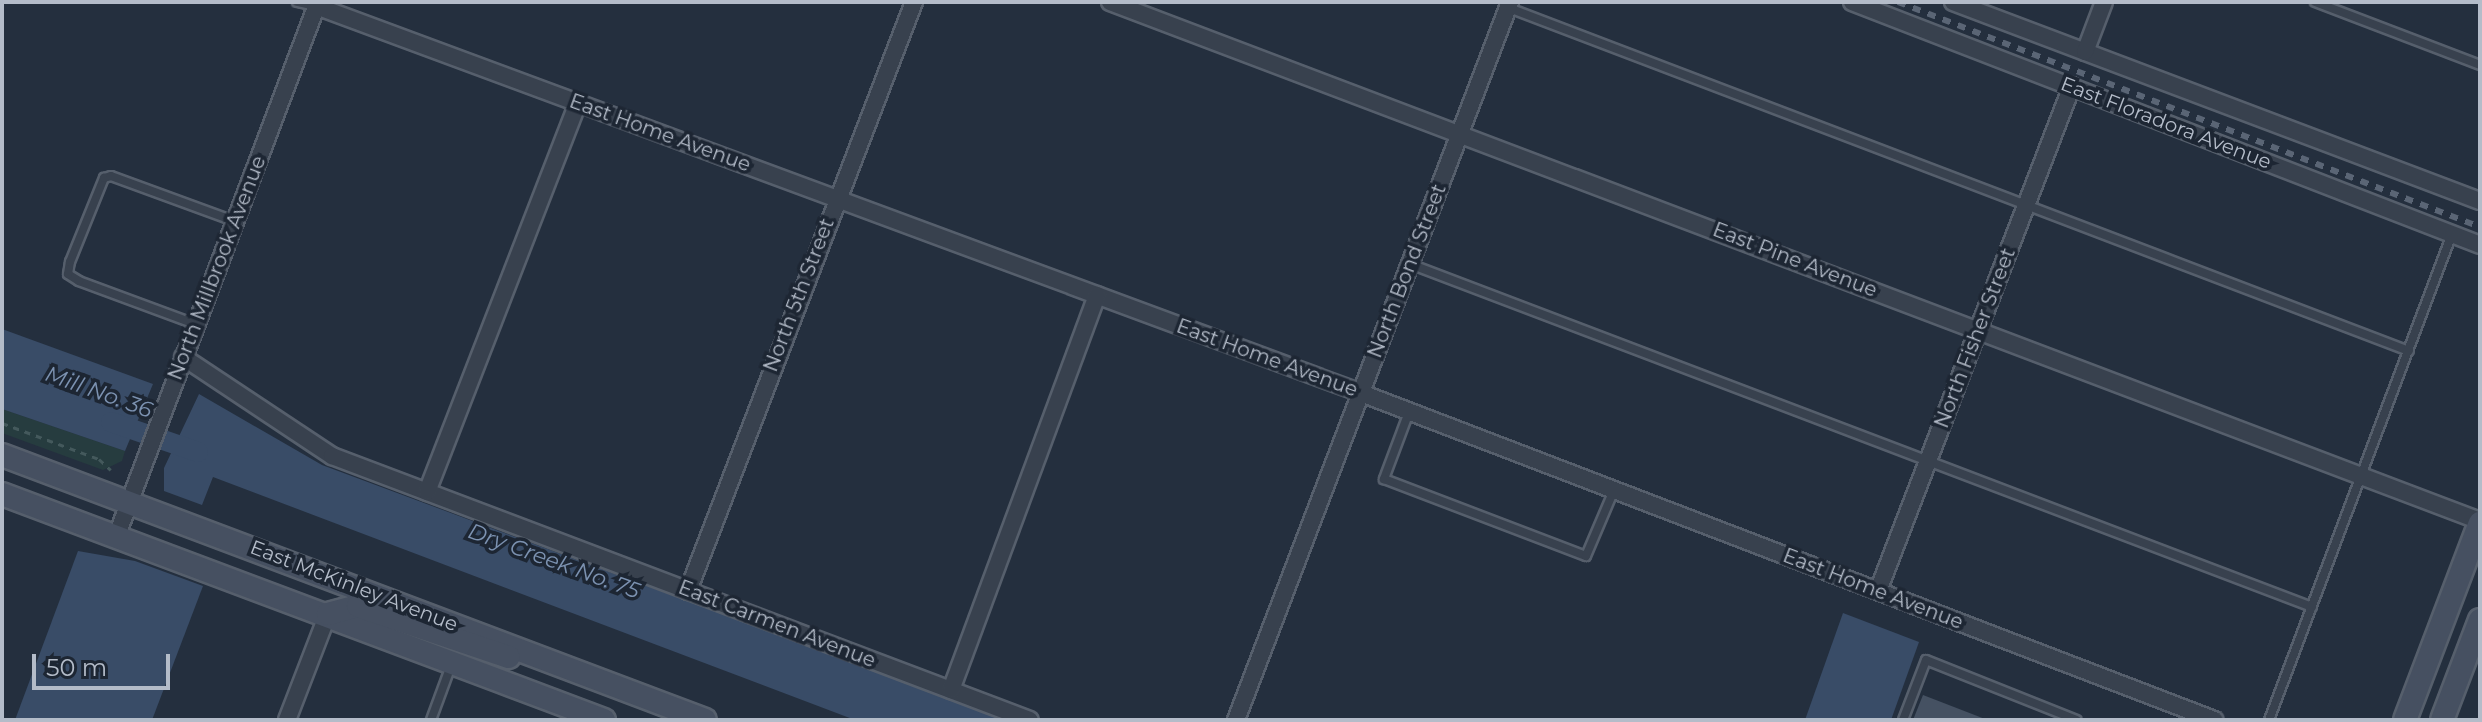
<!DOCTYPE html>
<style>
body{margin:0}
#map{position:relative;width:2482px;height:722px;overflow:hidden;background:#242f3e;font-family:Montserrat,sans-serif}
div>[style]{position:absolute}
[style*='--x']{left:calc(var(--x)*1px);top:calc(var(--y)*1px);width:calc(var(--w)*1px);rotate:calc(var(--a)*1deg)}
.green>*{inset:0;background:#263c3f}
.water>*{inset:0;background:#394c67}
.canal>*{height:20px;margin:-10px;padding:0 10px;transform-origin:10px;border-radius:10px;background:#394c67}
.building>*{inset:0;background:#455162}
.path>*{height:3px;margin-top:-1.5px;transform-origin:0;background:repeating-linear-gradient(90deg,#44595c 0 6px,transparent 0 12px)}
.roads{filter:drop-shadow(2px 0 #565f6c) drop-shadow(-2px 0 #565f6c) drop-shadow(0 2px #565f6c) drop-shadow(0 -2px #565f6c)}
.service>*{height:8px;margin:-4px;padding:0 4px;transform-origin:4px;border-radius:4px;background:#38414e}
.minor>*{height:16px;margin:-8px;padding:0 8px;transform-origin:8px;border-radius:8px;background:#38414e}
.secondary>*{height:22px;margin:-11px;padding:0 11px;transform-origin:11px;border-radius:11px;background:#465061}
.rail>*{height:6px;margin-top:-3px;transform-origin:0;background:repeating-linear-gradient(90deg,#5a6575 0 8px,transparent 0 16px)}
span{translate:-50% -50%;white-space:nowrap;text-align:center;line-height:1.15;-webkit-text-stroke:7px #1d2633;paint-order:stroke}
.street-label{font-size:20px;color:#b4bcc9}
.water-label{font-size:22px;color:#7c92b1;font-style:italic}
.frame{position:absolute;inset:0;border:4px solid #b4bcc9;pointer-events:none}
.scale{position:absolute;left:32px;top:654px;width:138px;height:36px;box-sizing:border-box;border:4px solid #b4bcc9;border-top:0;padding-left:10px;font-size:24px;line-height:28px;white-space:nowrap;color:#b4bcc9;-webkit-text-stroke:6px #1d2633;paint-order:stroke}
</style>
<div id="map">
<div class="green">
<i style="clip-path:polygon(2px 409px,125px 451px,122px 461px,103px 470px,2px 433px)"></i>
</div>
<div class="water">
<i style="clip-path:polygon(2px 329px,153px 384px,125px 451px,2px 409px)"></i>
<i style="clip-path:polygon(199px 394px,322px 465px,1007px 720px,855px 720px,213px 477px,202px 505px,164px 491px,164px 468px)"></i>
<i style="clip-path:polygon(78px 551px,135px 561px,203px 586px,152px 720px,15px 720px)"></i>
<i style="clip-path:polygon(1843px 613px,1919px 642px,1891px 720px,1805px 720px)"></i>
</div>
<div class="canal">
<i style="--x:111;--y:422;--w:92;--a:19"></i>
</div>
<div class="building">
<i style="clip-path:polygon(1923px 695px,1985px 719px,1985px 720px,1913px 720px)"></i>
</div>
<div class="path">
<i style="--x:2;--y:423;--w:103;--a:20.4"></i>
<i style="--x:99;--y:459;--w:16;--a:43"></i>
</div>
<div class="roads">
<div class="service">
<i style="--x:297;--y:2;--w:19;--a:12"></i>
<i style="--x:2315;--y:2;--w:177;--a:20.9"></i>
<i style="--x:1509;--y:8;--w:963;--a:20.86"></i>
<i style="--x:1410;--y:264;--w:965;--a:20.82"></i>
<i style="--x:195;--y:324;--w:124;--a:-159.7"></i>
<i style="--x:79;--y:281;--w:13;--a:-148"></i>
<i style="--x:68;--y:274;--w:12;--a:-81"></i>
<i style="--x:70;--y:262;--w:91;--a:-68"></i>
<i style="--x:104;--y:178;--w:7;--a:-16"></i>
<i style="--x:111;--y:176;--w:131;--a:20.1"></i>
<i style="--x:1409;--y:412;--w:72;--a:110.5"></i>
<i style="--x:1384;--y:479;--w:216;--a:20.9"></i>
<i style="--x:1586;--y:556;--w:72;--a:-67"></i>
<i style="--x:431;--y:720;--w:61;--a:-69.8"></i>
<i style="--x:1903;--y:720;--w:64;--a:-69"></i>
<i style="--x:1926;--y:660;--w:162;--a:21.7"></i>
<i style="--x:2269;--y:720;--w:519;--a:-69.37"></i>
</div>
<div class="minor">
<i style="--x:1110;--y:2;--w:1465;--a:20.75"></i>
<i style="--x:1852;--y:2;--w:673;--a:21.15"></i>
<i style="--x:1953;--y:2;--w:563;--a:20.69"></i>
<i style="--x:316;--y:6;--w:1114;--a:20.32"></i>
<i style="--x:1361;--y:393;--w:914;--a:20.97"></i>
<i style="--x:2085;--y:52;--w:53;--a:-69.2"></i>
<i style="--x:183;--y:357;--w:179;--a:33.6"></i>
<i style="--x:332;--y:456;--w:746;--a:20.72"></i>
<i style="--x:427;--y:492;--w:417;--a:-68.8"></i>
<i style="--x:117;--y:535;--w:570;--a:-69.34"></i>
<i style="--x:688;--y:591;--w:631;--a:-69.01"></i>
<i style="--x:1878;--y:591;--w:541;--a:-68.99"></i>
<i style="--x:951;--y:690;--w:421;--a:-69.7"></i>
<i style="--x:287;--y:720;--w:114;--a:-68.9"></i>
<i style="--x:1236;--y:720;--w:769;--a:-69.11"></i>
</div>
<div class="secondary">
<i style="--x:2;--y:455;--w:751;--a:20.65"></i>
<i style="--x:2;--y:494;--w:643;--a:20.58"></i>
<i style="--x:328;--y:614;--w:31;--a:-15"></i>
<i style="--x:358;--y:606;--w:159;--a:18.7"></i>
<i style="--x:2405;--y:720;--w:211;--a:-69.2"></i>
<i style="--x:2442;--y:720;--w:107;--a:-69.2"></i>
</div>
</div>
<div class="rail">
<i style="--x:1898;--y:2;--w:624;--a:21.14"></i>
</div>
<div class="street-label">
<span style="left:2166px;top:123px;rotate:21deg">East Floradora Avenue</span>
<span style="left:660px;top:133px;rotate:20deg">East Home Avenue</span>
<span style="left:1795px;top:260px;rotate:21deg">East Pine Avenue</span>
<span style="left:217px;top:268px;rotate:-69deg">North Millbrook Avenue</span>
<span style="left:1407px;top:271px;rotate:-69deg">North Bond Street</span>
<span style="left:799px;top:295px;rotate:-69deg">North 5th Street</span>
<span style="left:1975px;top:338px;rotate:-69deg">North Fisher Street</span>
<span style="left:1267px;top:358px;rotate:20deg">East Home Avenue</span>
<span style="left:354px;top:586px;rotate:21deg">East McKinley Avenue</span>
<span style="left:1873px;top:589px;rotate:21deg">East Home Avenue</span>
<span style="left:777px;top:624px;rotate:21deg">East Carmen Avenue</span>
</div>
<div class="water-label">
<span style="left:99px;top:392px;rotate:20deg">Mill No. 36</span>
<span style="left:554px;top:561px;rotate:20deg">Dry Creek No. 75</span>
</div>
<div class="frame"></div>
<div class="scale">50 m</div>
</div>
